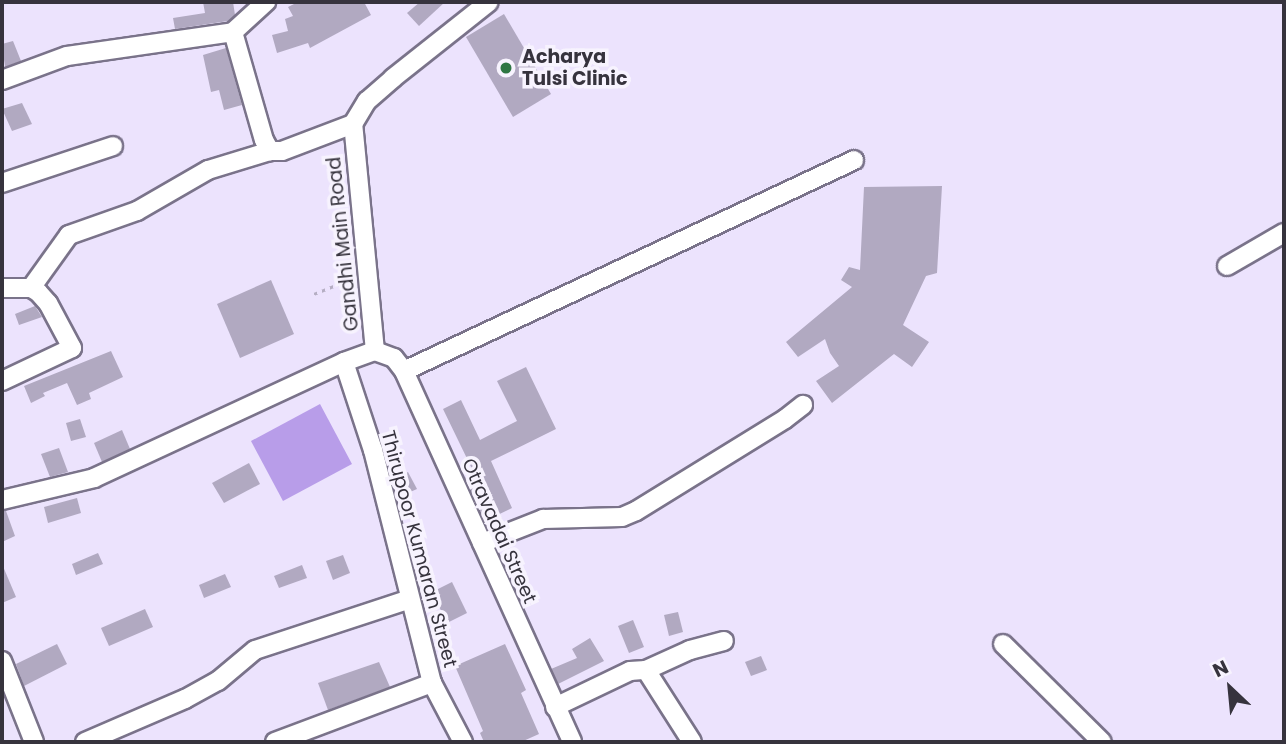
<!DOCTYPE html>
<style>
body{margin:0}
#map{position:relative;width:1286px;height:744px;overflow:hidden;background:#ece3fd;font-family:Poppins,sans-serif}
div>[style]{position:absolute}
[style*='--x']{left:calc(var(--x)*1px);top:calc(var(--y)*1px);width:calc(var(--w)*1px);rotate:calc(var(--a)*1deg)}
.water>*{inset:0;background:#b89de9}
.building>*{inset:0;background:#b1a9c1}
.path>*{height:2.5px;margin-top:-1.25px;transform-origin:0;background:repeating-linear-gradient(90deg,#b5aec3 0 3.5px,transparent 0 8.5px)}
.roads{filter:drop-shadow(2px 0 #7a738a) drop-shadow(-2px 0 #7a738a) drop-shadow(0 2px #7a738a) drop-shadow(0 -2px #7a738a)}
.minor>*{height:18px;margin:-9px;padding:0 9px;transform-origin:9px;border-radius:9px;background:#fff}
.dots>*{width:19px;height:19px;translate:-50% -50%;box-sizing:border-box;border:4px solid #f7f3fe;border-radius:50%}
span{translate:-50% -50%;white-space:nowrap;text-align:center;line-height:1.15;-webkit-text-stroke:7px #f7f3fe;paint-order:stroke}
.poi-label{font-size:19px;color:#36333d;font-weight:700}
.left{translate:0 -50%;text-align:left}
.street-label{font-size:19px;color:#36333d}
.frame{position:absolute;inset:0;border:4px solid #36333d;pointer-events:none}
.north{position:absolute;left:1195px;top:653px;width:70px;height:70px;-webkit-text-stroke:5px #f7f3fe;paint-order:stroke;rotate:334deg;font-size:19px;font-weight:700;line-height:28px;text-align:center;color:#36333d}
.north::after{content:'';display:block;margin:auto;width:24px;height:32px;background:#36333d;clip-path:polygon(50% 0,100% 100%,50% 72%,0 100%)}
</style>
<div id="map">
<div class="water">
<i style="clip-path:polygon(320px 404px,352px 464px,283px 501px,251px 441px)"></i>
</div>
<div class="building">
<i style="clip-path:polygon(203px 2px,233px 2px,235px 15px,228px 21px,175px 29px,173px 18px,205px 13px)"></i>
<i style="clip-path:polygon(298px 2px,364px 2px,371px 15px,310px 48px,308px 43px,277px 53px,272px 35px,288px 31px,285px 19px,293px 16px,288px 7px)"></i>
<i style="clip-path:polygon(420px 2px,445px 2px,419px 26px,407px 13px)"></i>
<i style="clip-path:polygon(504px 14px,551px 94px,513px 117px,466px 37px)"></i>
<i style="clip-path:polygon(13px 41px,21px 61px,5px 67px,2px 44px)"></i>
<i style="clip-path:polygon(226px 48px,242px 105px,224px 110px,219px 90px,211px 92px,203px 55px)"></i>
<i style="clip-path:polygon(22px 103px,32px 124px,12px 131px,2px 109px)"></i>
<i style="clip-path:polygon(942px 186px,937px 273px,926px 276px,903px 325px,929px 342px,912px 367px,894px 354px,832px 403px,816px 381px,839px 366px,830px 353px,825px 339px,798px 357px,786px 342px,852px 287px,841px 280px,849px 267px,860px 270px,864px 187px)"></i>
<i style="clip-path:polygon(271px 280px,294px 334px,240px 358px,217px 304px)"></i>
<i style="clip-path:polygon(35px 306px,42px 317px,19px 325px,15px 314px)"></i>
<i style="clip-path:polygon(111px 351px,123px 377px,89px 393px,91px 399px,77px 405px,67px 383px,43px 393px,45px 396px,31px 403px,24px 386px)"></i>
<i style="clip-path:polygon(526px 367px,556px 429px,491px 461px,512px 508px,485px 521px,465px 478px,474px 473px,443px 409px,461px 400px,480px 440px,517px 421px,497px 381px)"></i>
<i style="clip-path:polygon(80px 419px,86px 437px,71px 441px,66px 423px)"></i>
<i style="clip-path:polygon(122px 430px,130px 449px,102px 462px,94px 443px)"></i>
<i style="clip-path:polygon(59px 448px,68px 472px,50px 477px,41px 454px)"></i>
<i style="clip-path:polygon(249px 463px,260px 484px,224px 503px,212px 483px)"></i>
<i style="clip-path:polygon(408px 472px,417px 489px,401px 496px,393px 480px)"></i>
<i style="clip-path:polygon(77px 498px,81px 513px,48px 523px,44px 507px)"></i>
<i style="clip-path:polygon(2px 511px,6px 511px,15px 536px,2px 542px)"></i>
<i style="clip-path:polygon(98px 553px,103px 564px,76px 575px,72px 564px)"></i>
<i style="clip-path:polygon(343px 555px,350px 573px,333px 580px,326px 561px)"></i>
<i style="clip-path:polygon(2px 564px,16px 597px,2px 603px)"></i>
<i style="clip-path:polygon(302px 565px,307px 578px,279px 588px,274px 576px)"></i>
<i style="clip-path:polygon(225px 574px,231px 587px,204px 598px,199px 585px)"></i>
<i style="clip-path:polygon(452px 582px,467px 613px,447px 623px,432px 592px)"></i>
<i style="clip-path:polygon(145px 609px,153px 627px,109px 646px,101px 628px)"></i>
<i style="clip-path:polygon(678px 612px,683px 632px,669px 636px,664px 615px)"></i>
<i style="clip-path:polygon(633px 620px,644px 647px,629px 653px,618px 626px)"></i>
<i style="clip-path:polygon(590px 638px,604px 661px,558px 684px,551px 669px,577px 658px,572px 649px)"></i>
<i style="clip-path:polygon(57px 644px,67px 664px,24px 686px,16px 664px)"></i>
<i style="clip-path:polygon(505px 644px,526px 690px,521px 693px,539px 734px,521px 742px,484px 742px,480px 733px,483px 731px,455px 666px)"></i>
<i style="clip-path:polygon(761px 656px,767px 670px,751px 676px,745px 662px)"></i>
<i style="clip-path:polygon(379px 662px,390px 687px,328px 710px,318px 683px)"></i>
</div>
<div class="path">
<i style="--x:314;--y:294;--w:40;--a:-22"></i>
</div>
<div class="roads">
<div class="minor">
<i style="--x:233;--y:32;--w:112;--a:74"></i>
<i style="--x:264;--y:140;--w:13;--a:61"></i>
<i style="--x:270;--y:151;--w:12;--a:0"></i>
<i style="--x:282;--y:151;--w:76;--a:-20.8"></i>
<i style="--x:2;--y:80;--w:69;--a:-20.3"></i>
<i style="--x:67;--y:56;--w:168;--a:-8.2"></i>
<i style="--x:233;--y:32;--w:45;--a:-42.3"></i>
<i style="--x:2;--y:183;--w:117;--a:-18.4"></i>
<i style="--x:1227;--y:266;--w:66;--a:-30.1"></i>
<i style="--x:2;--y:288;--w:29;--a:0"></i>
<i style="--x:31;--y:288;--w:8;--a:30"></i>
<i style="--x:38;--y:292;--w:15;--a:48"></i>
<i style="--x:48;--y:303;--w:51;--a:61.9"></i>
<i style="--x:72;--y:348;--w:77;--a:154.8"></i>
<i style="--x:31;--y:288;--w:65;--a:-54.4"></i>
<i style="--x:69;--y:235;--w:72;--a:-19.4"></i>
<i style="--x:137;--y:211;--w:82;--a:-30"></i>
<i style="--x:208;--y:170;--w:65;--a:-17"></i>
<i style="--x:375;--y:351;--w:20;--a:20"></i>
<i style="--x:394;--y:358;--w:16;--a:52"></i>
<i style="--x:404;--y:371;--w:407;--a:65.6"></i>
<i style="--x:344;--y:362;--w:93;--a:71.8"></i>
<i style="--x:373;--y:450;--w:240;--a:75.8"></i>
<i style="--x:432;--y:683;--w:67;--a:62.3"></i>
<i style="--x:404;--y:371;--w:497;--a:-25.1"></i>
<i style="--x:2;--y:500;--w:95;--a:-13.4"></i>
<i style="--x:94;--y:478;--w:276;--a:-24.9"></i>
<i style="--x:344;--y:362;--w:33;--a:-20"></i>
<i style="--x:375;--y:351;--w:228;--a:-95.5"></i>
<i style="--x:353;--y:124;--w:27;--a:-59"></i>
<i style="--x:367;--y:101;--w:35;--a:-41"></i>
<i style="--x:393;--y:78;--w:122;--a:-38.4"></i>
<i style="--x:482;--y:543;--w:66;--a:-21.5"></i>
<i style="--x:543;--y:519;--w:79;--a:-1.5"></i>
<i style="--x:622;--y:517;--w:15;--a:-23"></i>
<i style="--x:636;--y:511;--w:175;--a:-31.7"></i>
<i style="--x:785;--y:419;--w:23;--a:-38"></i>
<i style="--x:1003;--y:644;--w:139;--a:44.7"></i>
<i style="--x:2;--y:661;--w:87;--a:68.4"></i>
<i style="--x:646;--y:670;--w:48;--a:-24.4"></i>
<i style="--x:690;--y:650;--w:35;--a:-15"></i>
<i style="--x:555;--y:707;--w:83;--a:-25.6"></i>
<i style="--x:630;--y:671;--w:16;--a:-4"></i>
<i style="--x:646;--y:670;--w:85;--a:57.4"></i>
<i style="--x:85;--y:742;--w:109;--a:-23.3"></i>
<i style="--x:185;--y:699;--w:38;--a:-29"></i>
<i style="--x:218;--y:681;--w:48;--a:-40"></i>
<i style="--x:255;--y:650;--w:163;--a:-18.2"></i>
<i style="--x:275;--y:742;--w:168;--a:-20.6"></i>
</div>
</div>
<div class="dots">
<i style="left:506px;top:68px;background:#2e7643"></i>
</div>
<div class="poi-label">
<span class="left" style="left:522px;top:68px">Acharya<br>Tulsi Clinic</span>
</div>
<div class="street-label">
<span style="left:343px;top:244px;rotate:-96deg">Gandhi Main Road</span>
<span style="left:499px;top:531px;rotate:66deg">Otravadai Street</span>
<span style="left:419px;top:549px;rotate:75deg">Thirupoor Kumaran Street</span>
</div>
<div class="frame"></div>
<div class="north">N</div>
</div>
